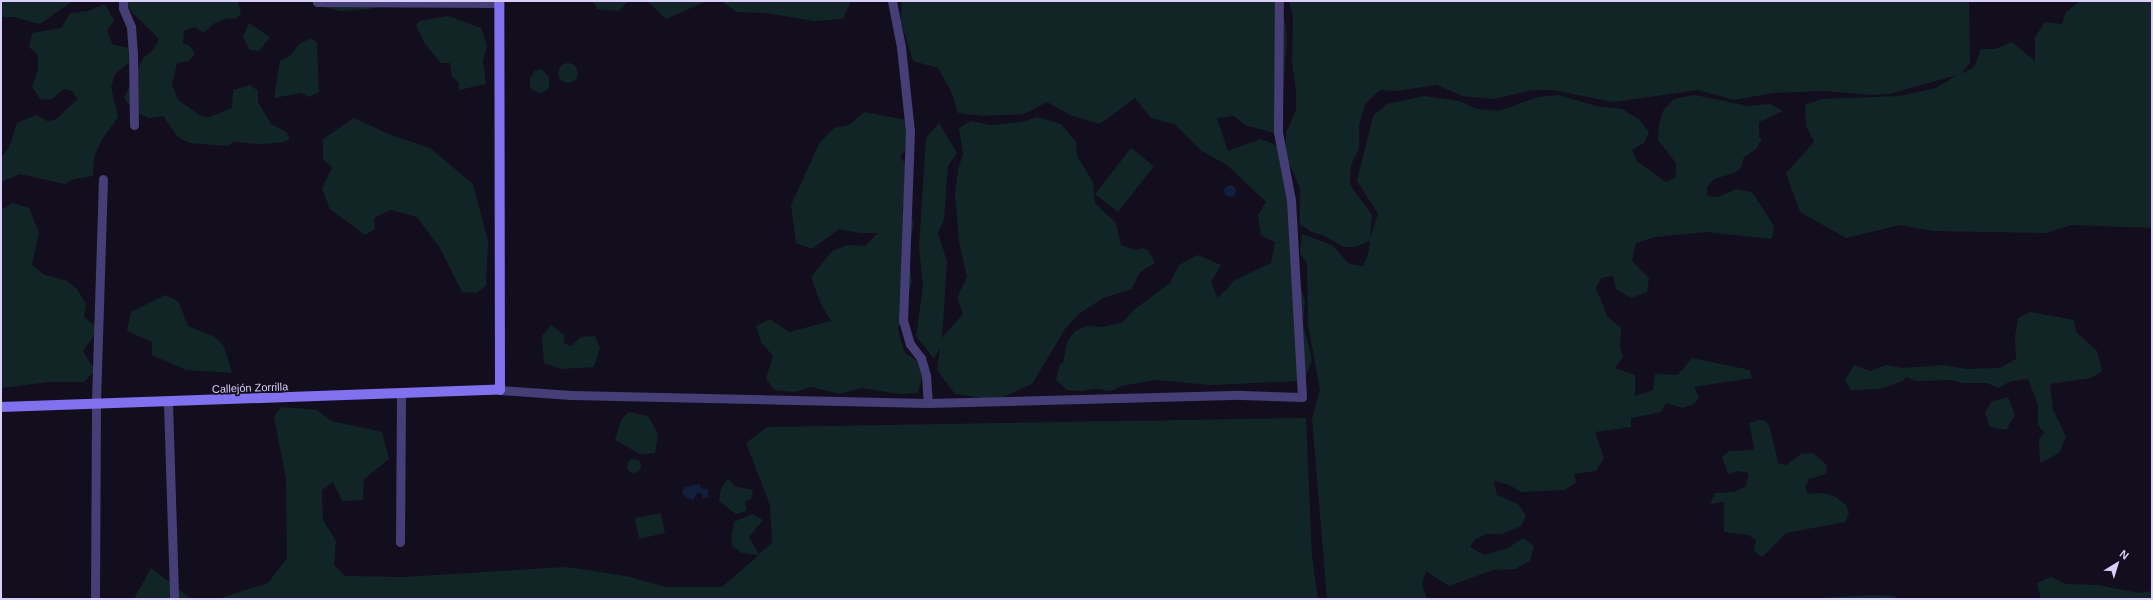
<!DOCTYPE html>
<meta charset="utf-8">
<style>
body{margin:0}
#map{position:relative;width:2153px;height:600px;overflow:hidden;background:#120e1d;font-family:Arial,sans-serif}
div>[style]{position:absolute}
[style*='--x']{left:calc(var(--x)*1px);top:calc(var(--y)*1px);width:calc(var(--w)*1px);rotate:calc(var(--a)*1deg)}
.green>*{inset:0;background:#122526}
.round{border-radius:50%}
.water>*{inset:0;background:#121e3d}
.street>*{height:9px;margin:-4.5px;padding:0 4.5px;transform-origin:4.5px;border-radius:4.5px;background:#463e77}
.secondary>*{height:10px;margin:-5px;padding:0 5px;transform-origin:5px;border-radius:5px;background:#8171ef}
span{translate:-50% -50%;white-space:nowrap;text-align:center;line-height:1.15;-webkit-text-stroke:3.5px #120e1d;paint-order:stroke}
.street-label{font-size:11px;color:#d9cffa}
.frame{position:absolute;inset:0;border:2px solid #d9cffa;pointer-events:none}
.north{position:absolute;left:2097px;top:544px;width:40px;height:40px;-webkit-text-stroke:3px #120e1d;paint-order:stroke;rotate:38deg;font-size:11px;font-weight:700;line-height:16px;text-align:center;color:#d9cffa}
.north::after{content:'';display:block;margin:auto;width:14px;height:18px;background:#d9cffa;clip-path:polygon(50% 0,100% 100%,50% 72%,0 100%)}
</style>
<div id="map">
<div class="green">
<i style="clip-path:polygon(1px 1px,73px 1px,40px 24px,14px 17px,1px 17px)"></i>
<i style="clip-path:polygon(126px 1px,238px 2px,241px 14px,235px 19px,228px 18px,213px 24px,204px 33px,194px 27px,184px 31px,183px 43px,190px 46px,195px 54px,189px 61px,177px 63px,172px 85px,179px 101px,201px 116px,209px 117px,232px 108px,233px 90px,250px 85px,258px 91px,258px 102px,271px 124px,286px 132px,290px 139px,284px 142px,261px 144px,233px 142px,228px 146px,190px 143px,178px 137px,163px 116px,149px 118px,135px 112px,124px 98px,143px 58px,153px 50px,159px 39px,130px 10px)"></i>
<i style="clip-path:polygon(593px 1px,628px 1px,619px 11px,597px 9px)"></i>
<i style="clip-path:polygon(647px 1px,707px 1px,666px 19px)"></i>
<i style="clip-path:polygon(721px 1px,851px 1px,843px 19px,814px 21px,766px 13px,737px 12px)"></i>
<i style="clip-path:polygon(902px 1px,1274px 2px,1285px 21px,1287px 36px,1282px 116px,1275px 133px,1245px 125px,1234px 116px,1217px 118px,1228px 151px,1261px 139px,1278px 146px,1288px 184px,1297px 275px,1305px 301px,1303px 323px,1312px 360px,1304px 381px,1210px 385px,1156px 380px,1121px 386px,1111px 391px,1096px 389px,1081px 391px,1067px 390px,1056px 380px,1060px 364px,1063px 363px,1067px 342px,1074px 332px,1086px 326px,1101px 327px,1122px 323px,1135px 309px,1170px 283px,1179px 265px,1198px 255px,1221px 265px,1211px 282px,1218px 298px,1235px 280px,1271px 263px,1275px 242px,1261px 236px,1258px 215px,1266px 202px,1227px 165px,1202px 151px,1174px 124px,1151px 118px,1135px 98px,1100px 124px,1070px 115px,1047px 102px,1024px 114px,983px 116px,958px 113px,952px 93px,938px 68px,913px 61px,901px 22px)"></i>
<i style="clip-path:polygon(1289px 1px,1969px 1px,1970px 63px,1961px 74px,1974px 67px,1981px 49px,1995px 49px,2012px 42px,2035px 61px,2035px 37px,2045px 22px,2062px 24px,2066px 12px,2079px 2px,2152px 1px,2152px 228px,2071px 225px,2046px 233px,1989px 232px,1933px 231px,1900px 225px,1846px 238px,1800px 212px,1786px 173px,1814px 142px,1806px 126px,1805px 105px,1821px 99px,1899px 96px,1936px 88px,1957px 75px,1889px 94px,1873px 95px,1824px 91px,1773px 93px,1734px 100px,1698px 90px,1613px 102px,1553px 90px,1532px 90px,1493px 99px,1462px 96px,1437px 85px,1396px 91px,1380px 90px,1365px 104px,1359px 125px,1359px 148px,1351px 165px,1350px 185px,1372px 215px,1370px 238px,1378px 214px,1357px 181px,1373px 116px,1387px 104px,1424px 96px,1459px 101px,1477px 109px,1499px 111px,1538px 97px,1558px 95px,1596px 106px,1622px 109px,1640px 120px,1649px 133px,1644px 143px,1632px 150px,1638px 162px,1666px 182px,1676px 177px,1676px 163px,1658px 140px,1659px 124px,1664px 109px,1674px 99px,1695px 95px,1748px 106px,1771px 104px,1783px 111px,1759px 122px,1759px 137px,1762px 139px,1756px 149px,1744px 157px,1741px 168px,1734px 173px,1714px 179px,1707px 187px,1707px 196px,1718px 197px,1736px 189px,1752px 192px,1774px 226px,1772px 239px,1706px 232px,1655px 237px,1636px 243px,1632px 261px,1649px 278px,1647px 292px,1631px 298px,1616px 289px,1613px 276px,1601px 278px,1596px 288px,1607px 316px,1621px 328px,1620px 348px,1623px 357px,1615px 368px,1635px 375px,1635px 396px,1653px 390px,1655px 374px,1678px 375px,1692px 358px,1750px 370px,1752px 378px,1694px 387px,1699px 398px,1694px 404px,1683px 408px,1666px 403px,1661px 412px,1631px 418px,1631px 427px,1595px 432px,1604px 458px,1596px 471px,1574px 474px,1576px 482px,1565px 490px,1522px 492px,1507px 484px,1494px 481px,1497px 495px,1518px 504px,1526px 516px,1521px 526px,1502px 534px,1487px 534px,1474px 540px,1470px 547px,1484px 555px,1508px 548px,1523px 538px,1534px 546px,1530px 561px,1515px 569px,1493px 570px,1449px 586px,1426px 571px,1422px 584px,1427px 599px,1327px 599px,1312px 419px,1320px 390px,1308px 325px,1307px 264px,1300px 253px,1302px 234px,1332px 245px,1349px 264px,1363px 266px,1368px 255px,1370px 241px,1355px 247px,1344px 247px,1323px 235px,1311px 232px,1300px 224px,1300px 188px,1286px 157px,1286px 133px,1296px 110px,1296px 92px,1292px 61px,1293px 16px)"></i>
<i style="clip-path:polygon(105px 4px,114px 21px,107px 30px,112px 44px,128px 48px,129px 62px,115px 74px,111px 87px,118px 117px,101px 141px,94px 157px,93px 176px,74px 179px,65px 184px,20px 174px,1px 182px,1px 158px,9px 147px,17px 123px,36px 115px,47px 121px,55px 120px,78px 99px,72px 91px,64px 89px,52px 99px,41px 100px,32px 87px,38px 70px,38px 55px,29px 47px,32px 33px,61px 28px,70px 13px,88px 11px)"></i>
<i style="clip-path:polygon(385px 5px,369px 9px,341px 11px,320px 6px)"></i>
<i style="clip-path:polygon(448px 16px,481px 28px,487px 45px,483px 61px,486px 84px,459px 90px,459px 83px,452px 77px,450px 63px,441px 63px,425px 44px,416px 25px,420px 21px)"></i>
<i style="clip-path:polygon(249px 23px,270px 37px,259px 51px,250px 50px,243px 37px)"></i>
<i style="clip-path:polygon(311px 38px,317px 43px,319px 92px,309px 97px,301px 93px,274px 98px,280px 61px,290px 56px,299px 44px)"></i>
<i class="round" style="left:558px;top:63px;width:20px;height:20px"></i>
<i style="clip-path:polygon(542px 69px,549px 77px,549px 88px,540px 94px,530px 88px,530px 78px,534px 71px)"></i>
<i style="clip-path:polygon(864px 112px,906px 120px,908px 146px,900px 157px,911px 170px,911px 187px,902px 210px,914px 222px,908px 252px,912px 281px,898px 330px,905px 353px,925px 366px,918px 393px,900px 394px,861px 388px,839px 394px,812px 387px,794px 392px,774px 390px,766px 378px,773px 356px,761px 342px,756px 326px,770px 319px,789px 332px,831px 321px,820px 302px,811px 277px,832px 251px,848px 245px,865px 246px,878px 233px,860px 233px,839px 229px,812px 249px,796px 243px,791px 205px,820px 142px,834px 128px,849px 125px)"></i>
<i style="clip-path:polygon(1037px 117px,1061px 124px,1076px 142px,1077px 156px,1093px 182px,1095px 203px,1116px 223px,1121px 245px,1135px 250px,1143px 248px,1148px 250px,1155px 263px,1140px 272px,1132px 289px,1103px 298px,1079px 314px,1065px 329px,1032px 384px,997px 400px,955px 394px,937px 370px,940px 348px,934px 359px,916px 336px,923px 286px,919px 247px,926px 138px,939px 123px,957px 153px,948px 166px,944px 219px,938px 233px,947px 262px,942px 338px,963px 314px,957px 298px,967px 277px,959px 241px,955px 194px,958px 169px,963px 154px,959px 128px,970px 121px,991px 125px,1022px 122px)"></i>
<i style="clip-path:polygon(354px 118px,391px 135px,430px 148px,473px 184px,488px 241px,486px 286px,476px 293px,462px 292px,440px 248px,417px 217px,391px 210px,374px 218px,375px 229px,365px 235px,330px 209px,322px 189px,332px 167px,323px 159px,323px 139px)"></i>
<i style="clip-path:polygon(1131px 148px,1154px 166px,1118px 212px,1095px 194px)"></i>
<i style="clip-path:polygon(13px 203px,29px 208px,39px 233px,32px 265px,43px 274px,67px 281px,77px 289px,86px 304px,84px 317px,99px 329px,83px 351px,95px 370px,84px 382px,50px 382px,1px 388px,1px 210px)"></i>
<i style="clip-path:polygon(165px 295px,178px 301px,188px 326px,215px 337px,224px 346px,232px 373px,186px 370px,152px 355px,152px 342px,127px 331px,131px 312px)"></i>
<i style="clip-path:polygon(2030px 312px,2074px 320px,2076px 332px,2097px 351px,2102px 371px,2091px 378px,2050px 384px,2053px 409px,2066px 437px,2059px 453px,2040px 463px,2039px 439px,2044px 433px,2038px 425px,2038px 405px,2028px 379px,2009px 382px,1998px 388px,1987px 383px,1963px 383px,1951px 380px,1916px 381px,1906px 377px,1903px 381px,1880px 389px,1851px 390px,1845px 380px,1854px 365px,1870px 371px,1887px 365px,1902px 368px,1944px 365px,1966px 369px,2000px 368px,2016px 359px,2015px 336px,2018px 318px)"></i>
<i style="clip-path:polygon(551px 325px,564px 335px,564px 343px,571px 346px,581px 337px,595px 336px,600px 348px,594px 367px,561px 369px,544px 363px,542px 336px)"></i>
<i style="clip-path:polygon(2008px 397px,2015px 415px,2006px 430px,1990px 427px,1985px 413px,1991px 402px)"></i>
<i style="clip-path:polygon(281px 407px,317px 410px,331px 421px,382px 432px,389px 459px,364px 479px,363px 500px,342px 501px,333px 482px,322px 490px,323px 520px,336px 541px,334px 565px,345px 576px,403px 577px,566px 567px,626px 576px,666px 587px,722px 587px,759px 555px,742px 553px,733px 547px,731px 540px,734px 522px,752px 514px,763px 520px,749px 537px,759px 554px,772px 543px,770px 505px,746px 443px,767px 427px,1306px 418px,1312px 556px,1318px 599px,218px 599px,268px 583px,287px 558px,286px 478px,274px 417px)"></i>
<i style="clip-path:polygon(629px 412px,648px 416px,658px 434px,655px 453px,640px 454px,615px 440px,621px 420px)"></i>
<i style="clip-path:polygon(1759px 420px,1766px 421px,1770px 428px,1778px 463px,1786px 465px,1801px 454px,1813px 453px,1827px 465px,1826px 474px,1809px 479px,1805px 487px,1808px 494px,1823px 493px,1836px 497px,1846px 505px,1849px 513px,1845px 522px,1786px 533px,1762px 557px,1754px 551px,1756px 540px,1748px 535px,1724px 532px,1724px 502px,1710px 504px,1715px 493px,1734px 492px,1746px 486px,1749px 473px,1738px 471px,1728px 474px,1722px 457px,1729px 451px,1753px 450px,1754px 446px,1749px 423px)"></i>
<i class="round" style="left:627px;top:459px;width:14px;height:14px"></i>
<i style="clip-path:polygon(728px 478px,734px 486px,753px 490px,751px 499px,745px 502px,747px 511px,736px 514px,719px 501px,721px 489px)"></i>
<i style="clip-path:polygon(661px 513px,665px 533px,639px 539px,635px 518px)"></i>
<i style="clip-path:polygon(151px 568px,191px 599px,134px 599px)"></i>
<i style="clip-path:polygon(2051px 577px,2066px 584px,2098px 585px,2139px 593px,2152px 591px,2152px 599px,2041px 599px,2037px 583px)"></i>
<i style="clip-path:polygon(1872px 595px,1894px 596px,1897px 599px,1804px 599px)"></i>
</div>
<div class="water">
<i class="round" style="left:1224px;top:185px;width:12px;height:12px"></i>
<i style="clip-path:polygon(700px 484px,701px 488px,708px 490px,708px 497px,702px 499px,702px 494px,696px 493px,694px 500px,686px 498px,682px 492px,684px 487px)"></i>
</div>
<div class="street">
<i style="--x:123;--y:1;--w:7;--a:90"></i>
<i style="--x:123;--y:8;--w:21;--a:67"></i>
<i style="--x:131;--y:27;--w:26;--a:86"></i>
<i style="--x:133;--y:53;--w:72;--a:89.2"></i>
<i style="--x:892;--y:1;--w:47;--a:78.9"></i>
<i style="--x:901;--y:47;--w:84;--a:83.9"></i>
<i style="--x:910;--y:131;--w:189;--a:92.1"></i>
<i style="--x:903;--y:320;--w:25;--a:74"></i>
<i style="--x:910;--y:344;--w:18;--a:52"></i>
<i style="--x:921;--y:358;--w:19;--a:74"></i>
<i style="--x:926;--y:376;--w:27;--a:86"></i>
<i style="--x:317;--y:2;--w:182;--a:0.3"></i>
<i style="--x:500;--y:390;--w:71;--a:4"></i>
<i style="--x:571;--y:395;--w:357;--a:1.3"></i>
<i style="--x:928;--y:403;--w:313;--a:-1.5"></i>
<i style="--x:1241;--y:395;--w:61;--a:1.9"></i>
<i style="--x:1302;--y:397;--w:197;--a:-93.2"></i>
<i style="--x:1291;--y:200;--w:69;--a:-100.8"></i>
<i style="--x:1278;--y:132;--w:131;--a:-89.6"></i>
<i style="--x:168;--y:403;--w:196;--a:88.2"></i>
<i style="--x:400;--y:542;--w:148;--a:-89.6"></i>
<i style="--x:95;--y:599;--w:198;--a:-89.7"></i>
<i style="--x:96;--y:401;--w:222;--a:-88.2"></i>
</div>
<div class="secondary">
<i style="--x:1;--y:407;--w:499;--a:-2"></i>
<i style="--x:500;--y:390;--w:389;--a:-90.1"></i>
</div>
<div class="street-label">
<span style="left:250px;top:388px;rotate:-2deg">Callejón Zorrilla</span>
</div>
<div class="frame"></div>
<div class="north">N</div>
</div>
